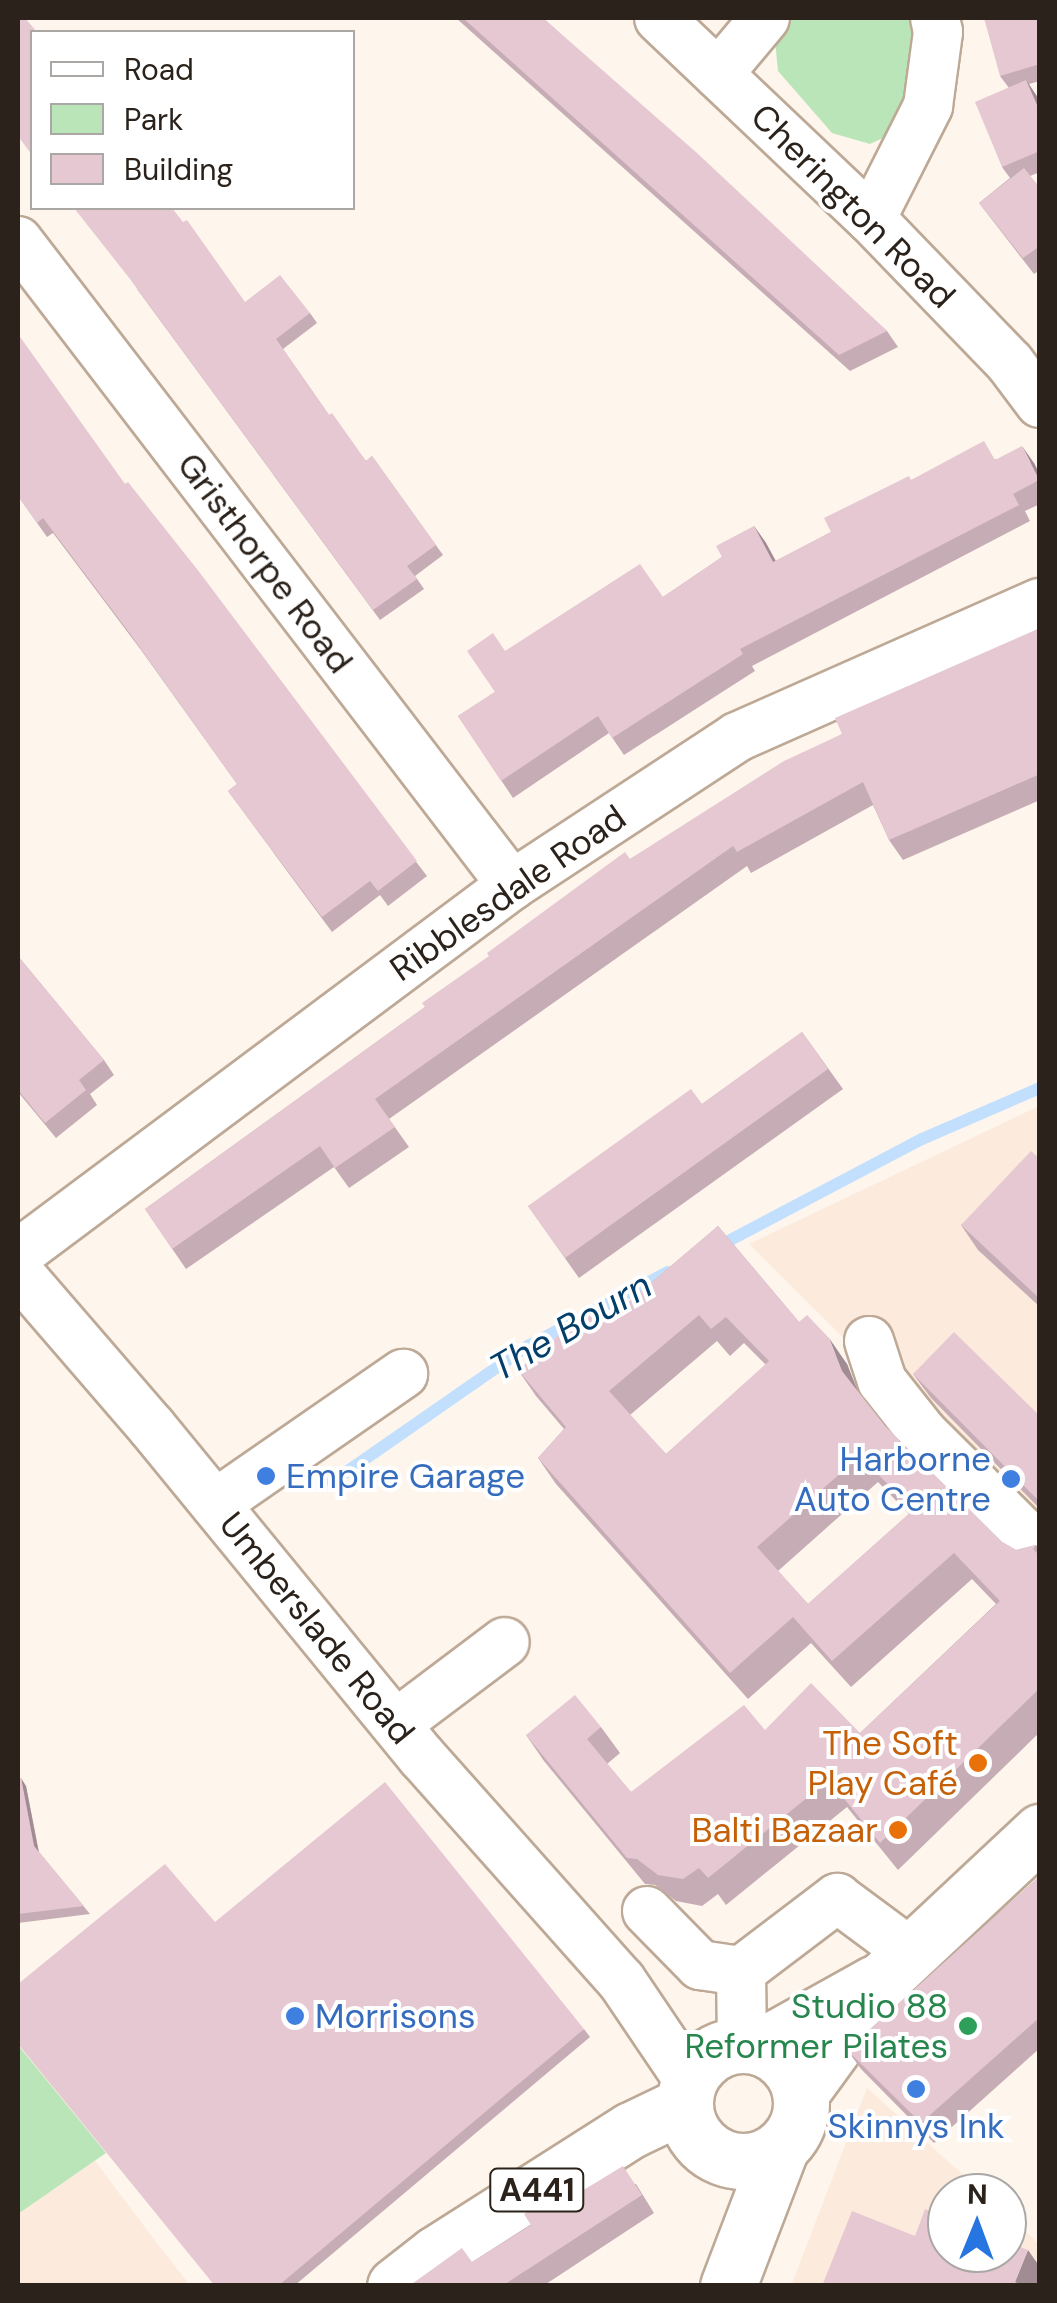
<!DOCTYPE html>
<meta charset="utf-8">
<style>
body{margin:0}
#map{position:relative;width:1057px;height:2303px;overflow:hidden;background:#fef5ed;font-family:"DM Sans",sans-serif}
div>[style]{position:absolute}
[style*='--x']{left:calc(var(--x)*1px);top:calc(var(--y)*1px);width:calc(var(--w)*1px);rotate:calc(var(--a)*1deg)}
.built>*{inset:0;background:#fcebdc}
.green>*{inset:0;background:#bae5b8}
.stream>*{height:12px;margin:-6px;padding:0 6px;transform-origin:6px;border-radius:6px;background:#c2e0fd}
.roads{filter:drop-shadow(2px 0 #bda996) drop-shadow(-2px 0 #bda996) drop-shadow(0 2px #bda996) drop-shadow(0 -2px #bda996)}
.minor>*{height:48px;margin:-24px;padding:0 24px;transform-origin:24px;border-radius:24px;background:#fff}
.major>*{height:55px;margin:-27.5px;padding:0 27.5px;transform-origin:27.5px;border-radius:27.5px;background:#fff}
.major>.ring{margin:-27.5px;padding:0;box-sizing:content-box;background:none;border:55px solid #fff;border-radius:50%}
.wall>*{inset:0;background:#c6acb5}
.shaded-wall>*{inset:0;background:#a18c93}
.building>*{inset:0;background:#e6c8d2}
.dots>*{width:28px;height:28px;translate:-50% -50%;box-sizing:border-box;border:5px solid #fff;border-radius:50%}
span{translate:-50% -50%;white-space:nowrap;text-align:center;line-height:1.15;-webkit-text-stroke:8px #fff;paint-order:stroke}
.shield-label span{padding:2px 8px;background:#fff;border:2px solid;border-radius:8px;-webkit-text-stroke-width:0}
.shield-label{font-size:32px;color:#2a221b;font-weight:700}
.street-label{font-size:35px;color:#2a221b}
.shop-label{font-size:35px;color:#366cbe}
.right{translate:-100% -50%;text-align:right}
.left{translate:0 -50%;text-align:left}
.food-label{font-size:35px;color:#c56008}
.leisure-label{font-size:35px;color:#27864d}
.water-label{font-size:38px;color:#033f6a;font-style:italic}
.frame{position:absolute;inset:0;border:20px solid #2a221b;pointer-events:none}
.legend{position:absolute;left:30px;top:30px;width:325px;height:180px;box-sizing:border-box;background:#fff;border:2px solid #aaa7a4;margin:0;padding:12px 18px;list-style:none;font-size:30px;color:#2a221b}
.legend li{display:flex;align-items:center;gap:20px;height:50px}
.legend b{width:50px;border:2px solid #aaa7a4}
.north{position:absolute;left:927px;top:2173px;width:100px;height:100px;box-sizing:border-box;background:#fff;border:2px solid #aaa7a4;border-radius:50%;rotate:1deg;font-size:28px;font-weight:700;line-height:40px;text-align:center;color:#2a221b}
.north::after{content:'';display:block;margin:auto;width:35px;height:45px;background:#2775e0;clip-path:polygon(50% 0,100% 100%,50% 72%,0 100%)}
</style>
<div id="map">
<div class="built">
<i style="clip-path:polygon(1039px 1106px,1039px 1532px,749px 1244px)"></i>
<i style="clip-path:polygon(867px 2088px,983px 2193px,947px 2193px,947px 2253px,1007px 2253px,1007px 2214px,1039px 2244px,1039px 2285px,791px 2286px)"></i>
<i style="clip-path:polygon(95px 2161px,160px 2247px,190px 2285px,18px 2286px,18px 2214px)"></i>
</div>
<div class="green">
<i style="clip-path:polygon(784px 18px,918px 18px,914px 96px,896px 132px,870px 144px,832px 133px,778px 71px,775px 41px)"></i>
<i style="clip-path:polygon(18px 2045px,106px 2153px,18px 2214px)"></i>
</div>
<div class="stream">
<i style="--x:717;--y:1247;--w:232;--a:-27.8"></i>
<i style="--x:922;--y:1139;--w:129;--a:-23.4"></i>
<i style="--x:332;--y:1482;--w:239;--a:-34.8"></i>
<i style="--x:528;--y:1346;--w:158;--a:-27.9"></i>
</div>
<div class="roads">
<div class="minor">
<i style="--x:659;--y:18;--w:292;--a:43.5"></i>
<i style="--x:871;--y:219;--w:200;--a:46"></i>
<i style="--x:1010;--y:363;--w:50;--a:53.1"></i>
<i style="--x:718;--y:74;--w:73;--a:-50"></i>
<i style="--x:871;--y:219;--w:127;--a:-63.2"></i>
<i style="--x:928;--y:106;--w:75;--a:-82.3"></i>
<i style="--x:938;--y:32;--w:14;--a:-102"></i>
<i style="--x:18;--y:241;--w:812;--a:52.51"></i>
<i style="--x:18;--y:1254;--w:617;--a:-36.76"></i>
<i style="--x:512;--y:885;--w:269;--a:-33.3"></i>
<i style="--x:737;--y:737;--w:331;--a:-23.9"></i>
<i style="--x:18;--y:1272;--w:203;--a:49.2"></i>
<i style="--x:151;--y:1426;--w:428;--a:50.7"></i>
<i style="--x:422;--y:1757;--w:299;--a:48.3"></i>
<i style="--x:621;--y:1980;--w:122;--a:56"></i>
<i style="--x:869;--y:1341;--w:42;--a:72"></i>
<i style="--x:882;--y:1381;--w:66;--a:51.7"></i>
<i style="--x:923;--y:1433;--w:165;--a:44.8"></i>
<i style="--x:215;--y:1504;--w:229;--a:-34.7"></i>
<i style="--x:396;--y:1724;--w:136;--a:-37"></i>
<i style="--x:647;--y:1911;--w:76;--a:45.5"></i>
<i style="--x:700;--y:1965;--w:41;--a:8.3"></i>
<i style="--x:741;--y:1971;--w:121;--a:-37.2"></i>
<i style="--x:837;--y:1898;--w:92;--a:36.6"></i>
<i style="--x:741;--y:1971;--w:74;--a:89.2"></i>
</div>
<div class="major">
<i class="ring" style="left:685px;top:2045px;width:61px;height:61px"></i>
<i style="--x:760;--y:2047;--w:132;--a:-29.1"></i>
<i style="--x:801;--y:2092;--w:141;--a:-53.9"></i>
<i style="--x:884;--y:1978;--w:214;--a:-43.1"></i>
<i style="--x:395;--y:2286;--w:52;--a:-38"></i>
<i style="--x:436;--y:2254;--w:231;--a:-32.5"></i>
<i style="--x:631;--y:2130;--w:60;--a:-25.7"></i>
<i style="--x:728;--y:2286;--w:149;--a:-69.1"></i>
</div>
</div>
<div class="wall">
<i style="clip-path:polygon(456px 18px,543px 18px,887px 331px,898px 347px,850px 371px)"></i>
<i style="clip-path:polygon(1040px 18px,1040px 81px,1029px 84px,1040px 101px,1040px 172px,1030px 176px,1040px 188px,1040px 270px,1034px 274px,979px 203px,1010px 178px,1002px 167px,1009px 88px,1000px 76px)"></i>
<i style="clip-path:polygon(137px 289px,245px 302px,310px 313px,317px 323px,283px 349px,329px 415px,366px 461px,372px 456px,443px 555px,415px 576px,424px 589px,380px 620px)"></i>
<i style="clip-path:polygon(997px 459px,1034px 463px,1040px 475px,1040px 504px,1025px 511px,1030px 521px,752px 666px,755px 671px,624px 755px,609px 733px,513px 798px,458px 716px,495px 692px,505px 651px,663px 597px,722px 557px,754px 526px,766px 543px,776px 561px,831px 532px,911px 480px)"></i>
<i style="clip-path:polygon(125px 484px,427px 876px,388px 906px,380px 895px,332px 932px,228px 791px,237px 784px,141px 650px,53px 533px,47px 537px,18px 496px)"></i>
<i style="clip-path:polygon(1040px 628px,1040px 800px,903px 860px,889px 840px,873px 805px,751px 873px,747px 866px,389px 1119px,409px 1147px,349px 1188px,334px 1167px,186px 1269px,145px 1209px,630px 859px,842px 734px)"></i>
<i style="clip-path:polygon(18px 956px,104px 1060px,114px 1075px,90px 1094px,97px 1105px,56px 1138px,18px 1092px)"></i>
<i style="clip-path:polygon(802px 1032px,843px 1089px,579px 1278px,528px 1206px,702px 1104px)"></i>
<i style="clip-path:polygon(1040px 1159px,1040px 1307px,978px 1250px,961px 1225px)"></i>
<i style="clip-path:polygon(evenodd,718px 1226px,799px 1322px,847px 1364px,858px 1392px,885px 1426px,1002px 1542px,1016px 1550px,1036px 1545px,1040px 1550px,1040px 1732px,898px 1870px,847px 1807px,726px 1905px,718px 1894px,702px 1906px,676px 1901px,655px 1885px,645px 1884px,544px 1761px,526px 1735px,601px 1727px,620px 1753px,607px 1764px,631px 1792px,765px 1730px,860px 1733px,996px 1604px,972px 1579px,851px 1687px,811px 1643px,748px 1699px,556px 1484px,538px 1458px,564px 1429px,536px 1396px,518px 1370px,606px 1321px,718px 1226px,717px 1341px,730px 1356px,744px 1343px,766px 1365px,666px 1454px,630px 1415px,717px 1341px,718px 1226px,878px 1482px,909px 1514px,808px 1604px,778px 1571px,878px 1482px)"></i>
<i style="clip-path:polygon(913px 1374px,1040px 1416px,1040px 1509px,931px 1398px)"></i>
<i style="clip-path:polygon(18px 1779px,26px 1786px,39px 1852px,90px 1914px,18px 1923px)"></i>
<i style="clip-path:polygon(1040px 1876px,1040px 2048px,934px 2143px,861px 2069px,847px 2050px)"></i>
<i style="clip-path:polygon(584px 2029px,590px 2037px,294px 2286px,214px 2286px)"></i>
<i style="clip-path:polygon(636px 2184px,654px 2213px,543px 2286px,409px 2286px,472px 2262px,583px 2191px)"></i>
</div>
<div class="shaded-wall">
<i style="clip-path:polygon(1026px 80px,1040px 101px,1040px 112px)"></i>
<i style="clip-path:polygon(1022px 446px,1034px 463px,1040px 475px,1040px 481px)"></i>
<i style="clip-path:polygon(754px 526px,766px 543px,785px 579px,773px 562px)"></i>
<i style="clip-path:polygon(829px 1338px,847px 1364px,860px 1397px,842px 1371px)"></i>
<i style="clip-path:polygon(21px 1778px,26px 1786px,39px 1854px,34px 1846px)"></i>
<i style="clip-path:polygon(1028px 2250px,1040px 2267px,1040px 2286px,1018px 2286px,1015px 2282px)"></i>
</div>
<div class="building">
<i style="clip-path:polygon(18px 18px,25px 18px,37px 32px,32px 32px,32px 155px,18px 136px)"></i>
<i style="clip-path:polygon(463px 18px,543px 18px,697px 153px,887px 331px,839px 355px)"></i>
<i style="clip-path:polygon(984px 18px,1040px 18px,1040px 64px,1000px 76px)"></i>
<i style="clip-path:polygon(1026px 80px,1040px 112px,1040px 151px,1002px 167px,975px 102px)"></i>
<i style="clip-path:polygon(1024px 168px,1040px 188px,1040px 246px,1023px 258px,979px 203px)"></i>
<i style="clip-path:polygon(74px 208px,172px 208px,183px 222px,187px 220px,245px 302px,280px 275px,310px 313px,276px 339px,329px 415px,332px 413px,366px 461px,372px 456px,436px 545px,407px 566px,417px 579px,373px 610px,130px 279px)"></i>
<i style="clip-path:polygon(18px 334px,125px 484px,128px 482px,200px 573px,417px 861px,378px 891px,370px 881px,322px 917px,228px 791px,237px 784px,131px 635px,43px 518px,37px 523px,18px 496px)"></i>
<i style="clip-path:polygon(984px 441px,995px 460px,1022px 446px,1039px 480px,1013px 494px,1019px 505px,740px 649px,743px 654px,612px 738px,598px 716px,501px 781px,458px 716px,495px 692px,467px 651px,493px 633px,505px 651px,640px 564px,663px 597px,722px 557px,716px 546px,754px 526px,773px 562px,831px 532px,824px 518px,909px 476px,911px 480px)"></i>
<i style="clip-path:polygon(1040px 628px,1040px 774px,889px 840px,863px 782px,737px 852px,733px 846px,375px 1099px,395px 1127px,335px 1168px,320px 1146px,172px 1249px,145px 1209px,425px 1007px,422px 1003px,489px 956px,487px 953px,625px 852px,630px 859px,784px 761px,842px 734px,835px 718px)"></i>
<i style="clip-path:polygon(18px 956px,104px 1060px,79px 1080px,86px 1090px,45px 1123px,18px 1090px)"></i>
<i style="clip-path:polygon(802px 1032px,828px 1069px,565px 1258px,528px 1206px,691px 1089px,702px 1104px)"></i>
<i style="clip-path:polygon(1031px 1151px,1040px 1159px,1040px 1299px,961px 1225px)"></i>
<i style="clip-path:polygon(evenodd,718px 1226px,799px 1322px,807px 1315px,829px 1338px,842px 1371px,885px 1426px,1002px 1542px,1016px 1550px,1036px 1545px,1033px 1549px,1040px 1556px,1040px 1688px,880px 1843px,829px 1780px,708px 1878px,699px 1868px,683px 1879px,658px 1875px,637px 1859px,627px 1858px,526px 1735px,575px 1695px,601px 1727px,587px 1739px,631px 1792px,744px 1705px,765px 1730px,811px 1683px,860px 1733px,1000px 1601px,954px 1553px,832px 1661px,793px 1617px,730px 1673px,538px 1458px,566px 1427px,518px 1370px,593px 1306px,606px 1321px,718px 1226px,699px 1315px,711px 1329px,726px 1317px,769px 1361px,666px 1454px,609px 1391px,699px 1315px,718px 1226px,860px 1456px,913px 1510px,808px 1604px,757px 1547px,860px 1456px)"></i>
<i style="clip-path:polygon(954px 1332px,1040px 1416px,1040px 1502px,913px 1374px)"></i>
<i style="clip-path:polygon(21px 1778px,34px 1846px,84px 1906px,18px 1914px,18px 1779px)"></i>
<i style="clip-path:polygon(385px 1782px,584px 2029px,278px 2286px,215px 2286px,18px 2044px,18px 1984px,165px 1864px,215px 1922px)"></i>
<i style="clip-path:polygon(1040px 1876px,1040px 2017px,921px 2123px,847px 2050px)"></i>
<i style="clip-path:polygon(623px 2166px,642px 2195px,502px 2286px,409px 2286px,462px 2248px,472px 2262px,531px 2225px,524px 2214px,550px 2198px,576px 2181px,582px 2191px)"></i>
<i style="clip-path:polygon(925px 2209px,947px 2218px,947px 2253px,1007px 2253px,1007px 2242px,1028px 2250px,1015px 2282px,1025px 2286px,822px 2286px,852px 2211px,915px 2236px)"></i>
</div>
<div class="dots">
<i style="left:266px;top:1476px;background:#3f7fe0"></i>
<i style="left:1011px;top:1479px;background:#3f7fe0"></i>
<i style="left:978px;top:1763px;background:#e8710a"></i>
<i style="left:898px;top:1830px;background:#e8710a"></i>
<i style="left:295px;top:2016px;background:#3f7fe0"></i>
<i style="left:968px;top:2026px;background:#2e9e5b"></i>
<i style="left:916px;top:2089px;background:#3f7fe0"></i>
</div>
<div class="shield-label">
<span style="left:537px;top:2190px">A441</span>
</div>
<div class="street-label">
<span style="left:853px;top:206px;rotate:45deg">Cherington Road</span>
<span style="left:265px;top:563px;rotate:53deg">Gristhorpe Road</span>
<span style="left:508px;top:893px;rotate:-35deg">Ribblesdale Road</span>
<span style="left:317px;top:1628px;rotate:51deg">Umberslade Road</span>
</div>
<div class="shop-label">
<span class="right" style="left:991px;top:1479px">Harborne<br>Auto Centre</span>
<span class="left" style="left:286px;top:1476px">Empire Garage</span>
<span class="left" style="left:315px;top:2016px">Morrisons</span>
<span style="left:916px;top:2126px">Skinnys Ink</span>
</div>
<div class="food-label">
<span class="right" style="left:958px;top:1763px">The Soft<br>Play Café</span>
<span class="right" style="left:878px;top:1830px">Balti Bazaar</span>
</div>
<div class="leisure-label">
<span class="right" style="left:948px;top:2026px">Studio 88<br>Reformer Pilates</span>
</div>
<div class="water-label">
<span style="left:571px;top:1327px;rotate:-30deg">The Bourn</span>
</div>
<div class="frame"></div>
<ul class="legend">
<li><b style="height:12px;background:#fff"></b>Road</li>
<li><b style="height:28px;background:#bae5b8"></b>Park</li>
<li><b style="height:28px;background:#e6c8d2"></b>Building</li>
</ul>
<div class="north">N</div>
</div>
